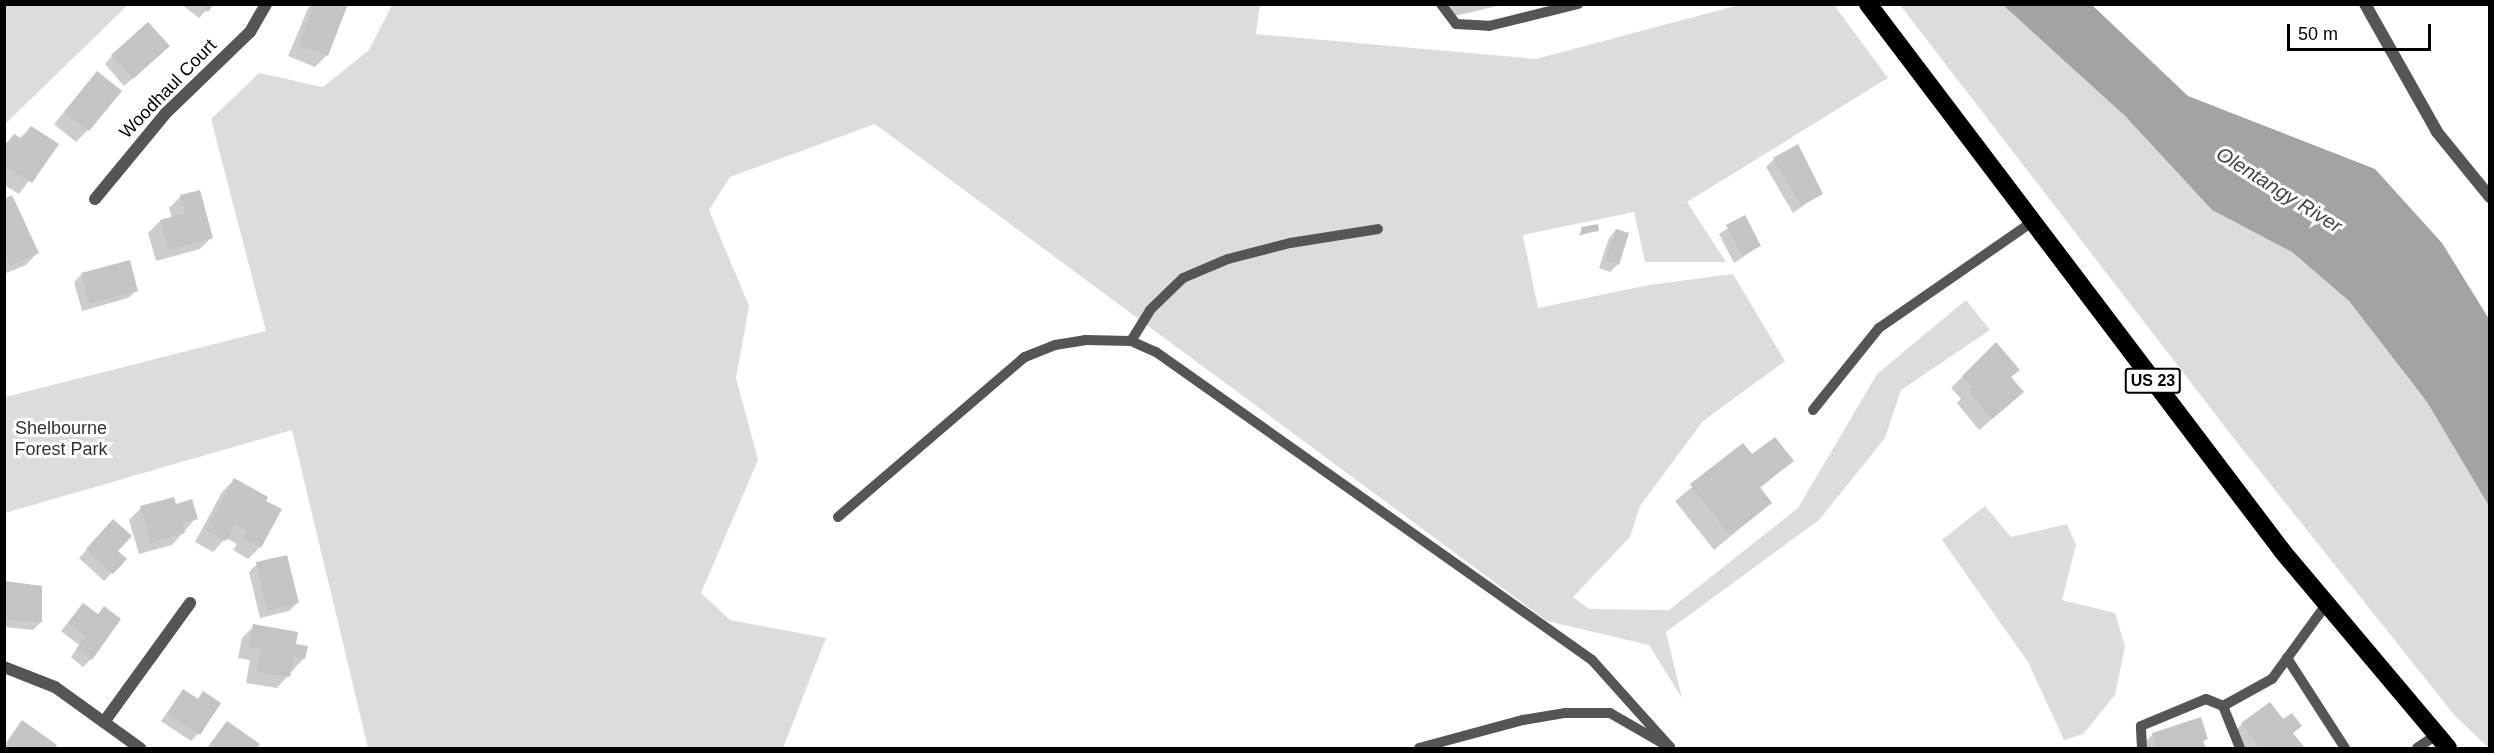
<!DOCTYPE html>
<style>
body{margin:0}
#map{position:relative;width:2494px;height:753px;overflow:hidden;background:#fff;font-family:Arial,sans-serif}
div>[style]{position:absolute}
[style*='--x']{left:calc(var(--x)*1px);top:calc(var(--y)*1px);width:calc(var(--w)*1px);rotate:calc(var(--a)*1deg)}
.green>*{inset:0;background:#dcdcdc}
.water>*{inset:0;background:#a3a3a3}
.shadow>*{inset:0;background:#0003}
.building>*{inset:0;background:#c4c4c4}
.lane>*{height:10px;margin:-5px;padding:0 5px;transform-origin:5px;border-radius:5px;background:#555}
.street>*{height:12px;margin:-6px;padding:0 6px;transform-origin:6px;border-radius:6px;background:#555}
.highway>*{height:18px;margin:-9px;padding:0 9px;transform-origin:9px;border-radius:9px;background:#000}
span{translate:-50% -50%;white-space:nowrap;text-align:center;line-height:1.15;-webkit-text-stroke:6px #fff;paint-order:stroke}
.shield-label span{padding:2px 4px;background:#fff;border:2px solid;border-radius:4px;-webkit-text-stroke-width:0}
.shield-label{font-size:16px;color:#000;font-weight:700}
.street-label{font-size:18px;color:#000}
.park-label{font-size:18px;color:#333}
.water-label{font-size:20px;color:#444;font-style:italic}
.frame{position:absolute;inset:0;border:6px solid #000;pointer-events:none}
.scale{position:absolute;left:2287px;top:24px;width:144px;height:27px;box-sizing:border-box;border:3px solid #000;border-top:0;padding-left:8px;font-size:18px;line-height:21px;white-space:nowrap;color:#000;-webkit-text-stroke:4px #fff;paint-order:stroke}
</style>
<div id="map">
<div class="green">
<i style="clip-path:polygon(5px 4px,128px 4px,128px 5px,5px 124px)"></i>
<i style="clip-path:polygon(1260px 4px,1256px 34px,1536px 59px,1739px 5px,1834px 5px,1888px 78px,1687px 202px,1726px 262px,1645px 262px,1634px 212px,1523px 235px,1538px 308px,1649px 285px,1733px 274px,1785px 361px,1703px 421px,1640px 506px,1630px 537px,1573px 597px,1589px 609px,1669px 610px,1798px 508px,1877px 374px,1966px 300px,1990px 330px,1901px 390px,1885px 438px,1819px 520px,1666px 632px,1682px 698px,1649px 645px,1547px 621px,875px 124px,730px 177px,709px 210px,749px 306px,736px 378px,758px 460px,701px 593px,730px 620px,826px 638px,783px 748px,368px 748px,292px 430px,5px 513px,5px 397px,266px 331px,211px 119px,259px 73px,323px 87px,369px 50px,392px 5px)"></i>
<i style="clip-path:polygon(1900px 5px,2003px 5px,2125px 116px,2212px 210px,2292px 252px,2349px 301px,2427px 402px,2489px 506px,2489px 748px,2456px 717px,2232px 436px)"></i>
<i style="clip-path:polygon(1985px 506px,2011px 537px,2067px 524px,2076px 545px,2062px 600px,2115px 613px,2125px 646px,2115px 695px,2083px 734px,2064px 740px,2028px 662px,1942px 540px)"></i>
</div>
<div class="water">
<i style="clip-path:polygon(2003px 5px,2092px 5px,2188px 96px,2375px 169px,2442px 243px,2489px 319px,2489px 506px,2427px 402px,2349px 301px,2292px 252px,2212px 210px,2125px 116px)"></i>
</div>
<div class="shadow">
<i style="clip-path:polygon(181px 4px,212px 4px,199px 18px)"></i>
<i style="clip-path:polygon(310px 4px,343px 4px,327px 55px,315px 67px,288px 56px)"></i>
<i style="clip-path:polygon(1443px 4px,1506px 4px,1446px 18px)"></i>
<i style="clip-path:polygon(160px 54px,124px 86px,105px 64px,112px 56px)"></i>
<i style="clip-path:polygon(97px 73px,88px 130px,76px 142px,54px 124px)"></i>
<i style="clip-path:polygon(31px 127px,56px 144px,19px 194px,4px 185px,4px 145px,14px 136px,19px 139px)"></i>
<i style="clip-path:polygon(1774px 159px,1821px 193px,1793px 213px,1766px 167px)"></i>
<i style="clip-path:polygon(181px 196px,212px 237px,200px 249px,156px 261px,148px 233px,160px 221px,172px 218px,169px 208px)"></i>
<i style="clip-path:polygon(4px 200px,37px 253px,26px 265px,4px 274px)"></i>
<i style="clip-path:polygon(1745px 217px,1759px 246px,1734px 263px,1719px 234px)"></i>
<i style="clip-path:polygon(1582px 228px,1597px 230px,1579px 236px)"></i>
<i style="clip-path:polygon(1616px 230px,1618px 264px,1610px 272px,1599px 268px,1609px 238px)"></i>
<i style="clip-path:polygon(82px 274px,136px 291px,128px 298px,82px 311px,74px 282px)"></i>
<i style="clip-path:polygon(1995px 344px,2010px 378px,2010px 404px,1979px 430px,1957px 403px,1961px 399px,1951px 388px)"></i>
<i style="clip-path:polygon(1743px 445px,1752px 456px,1792px 461px,1759px 489px,1770px 503px,1714px 550px,1675px 501px)"></i>
<i style="clip-path:polygon(234px 480px,260px 547px,248px 559px,233px 550px,237px 544px,226px 538px,213px 552px,195px 542px,222px 492px)"></i>
<i style="clip-path:polygon(175px 505px,196px 518px,172px 545px,139px 554px,129px 520px,141px 508px)"></i>
<i style="clip-path:polygon(106px 529px,116px 551px,125px 559px,104px 581px,79px 558px)"></i>
<i style="clip-path:polygon(257px 564px,297px 603px,289px 611px,260px 618px,249px 572px)"></i>
<i style="clip-path:polygon(6px 582px,41px 622px,33px 630px,4px 627px)"></i>
<i style="clip-path:polygon(83px 604px,97px 615px,91px 659px,83px 667px,71px 657px,79px 645px,61px 631px)"></i>
<i style="clip-path:polygon(254px 626px,294px 645px,304px 658px,277px 688px,246px 683px,250px 660px,238px 658px,242px 638px)"></i>
<i style="clip-path:polygon(183px 691px,197px 700px,204px 693px,198px 734px,191px 741px,161px 721px)"></i>
<i style="clip-path:polygon(22px 722px,55px 746px,53px 748px,4px 748px)"></i>
<i style="clip-path:polygon(227px 723px,258px 745px,255px 748px,207px 748px)"></i>
<i style="clip-path:polygon(2242px 724px,2292px 734px,2303px 748px,2240px 748px,2230px 736px)"></i>
<i style="clip-path:polygon(2153px 734px,2207px 738px,2202px 743px,2204px 748px,2139px 748px)"></i>
</div>
<div class="building">
<i style="clip-path:polygon(199px 4px,214px 4px,208px 12px)"></i>
<i style="clip-path:polygon(314px 4px,348px 4px,328px 56px,299px 45px)"></i>
<i style="clip-path:polygon(148px 22px,170px 46px,133px 79px,111px 55px)"></i>
<i style="clip-path:polygon(97px 71px,122px 91px,89px 131px,64px 112px)"></i>
<i style="clip-path:polygon(31px 126px,59px 144px,32px 183px,4px 165px,4px 147px,14px 134px,22px 139px)"></i>
<i style="clip-path:polygon(1798px 144px,1823px 194px,1801px 206px,1773px 158px)"></i>
<i style="clip-path:polygon(200px 190px,213px 238px,168px 250px,160px 220px,185px 213px,180px 195px)"></i>
<i style="clip-path:polygon(12px 195px,39px 253px,10px 266px,4px 253px,4px 199px)"></i>
<i style="clip-path:polygon(1745px 215px,1761px 246px,1742px 256px,1726px 225px)"></i>
<i style="clip-path:polygon(1598px 224px,1599px 231px,1582px 234px,1581px 227px)"></i>
<i style="clip-path:polygon(1616px 229px,1629px 233px,1619px 265px,1606px 260px)"></i>
<i style="clip-path:polygon(130px 260px,138px 291px,89px 304px,81px 273px)"></i>
<i style="clip-path:polygon(1996px 342px,2020px 370px,2011px 377px,2024px 392px,1992px 419px,1968px 390px,1972px 387px,1962px 376px)"></i>
<i style="clip-path:polygon(1775px 437px,1794px 461px,1760px 487px,1772px 503px,1730px 536px,1690px 484px,1743px 443px,1752px 454px)"></i>
<i style="clip-path:polygon(234px 478px,268px 497px,266px 501px,282px 509px,261px 548px,243px 538px,247px 531px,235px 525px,226px 541px,206px 530px)"></i>
<i style="clip-path:polygon(174px 497px,176px 504px,192px 499px,198px 519px,183px 523px,185px 533px,151px 543px,140px 506px)"></i>
<i style="clip-path:polygon(113px 519px,132px 536px,118px 551px,127px 559px,113px 574px,86px 549px)"></i>
<i style="clip-path:polygon(287px 555px,299px 603px,267px 611px,256px 562px)"></i>
<i style="clip-path:polygon(5px 581px,42px 586px,42px 622px,4px 620px)"></i>
<i style="clip-path:polygon(83px 603px,98px 614px,104px 606px,121px 619px,92px 660px,77px 648px,86px 637px,68px 623px)"></i>
<i style="clip-path:polygon(253px 624px,298px 632px,296px 644px,308px 646px,305px 659px,294px 657px,290px 677px,257px 672px,261px 649px,249px 647px)"></i>
<i style="clip-path:polygon(183px 689px,198px 699px,203px 691px,221px 703px,200px 735px,167px 713px)"></i>
<i style="clip-path:polygon(2270px 702px,2283px 719px,2292px 713px,2302px 726px,2293px 733px,2305px 748px,2260px 748px,2241px 723px)"></i>
<i style="clip-path:polygon(2201px 717px,2208px 739px,2203px 741px,2206px 748px,2158px 748px,2152px 733px)"></i>
<i style="clip-path:polygon(22px 720px,57px 745px,55px 748px,14px 748px,6px 743px)"></i>
<i style="clip-path:polygon(227px 721px,260px 744px,257px 748px,217px 748px,210px 744px)"></i>
</div>
<div class="lane">
<i style="--x:1441;--y:4;--w:25;--a:53"></i>
<i style="--x:1456;--y:24;--w:33;--a:3"></i>
<i style="--x:1489;--y:26;--w:92;--a:-13.9"></i>
<i style="--x:1131;--y:341;--w:36;--a:-58"></i>
<i style="--x:1150;--y:310;--w:46;--a:-44.1"></i>
<i style="--x:1183;--y:278;--w:49;--a:-22.9"></i>
<i style="--x:1228;--y:259;--w:64;--a:-14.5"></i>
<i style="--x:1290;--y:243;--w:89;--a:-9"></i>
<i style="--x:1813;--y:410;--w:105;--a:-51.2"></i>
<i style="--x:1879;--y:328;--w:186;--a:-34.7"></i>
<i style="--x:838;--y:517;--w:246;--a:-40.6"></i>
<i style="--x:1025;--y:357;--w:32;--a:-22"></i>
<i style="--x:1055;--y:345;--w:30;--a:-9"></i>
<i style="--x:1085;--y:340;--w:46;--a:1.2"></i>
<i style="--x:1131;--y:341;--w:27;--a:24"></i>
<i style="--x:1156;--y:352;--w:534;--a:35.24"></i>
<i style="--x:1592;--y:660;--w:117;--a:48.1"></i>
<i style="--x:1670;--y:747;--w:5;--a:169"></i>
<i style="--x:2287;--y:658;--w:107;--a:57.2"></i>
<i style="--x:1419;--y:748;--w:108;--a:-15.1"></i>
<i style="--x:1523;--y:720;--w:43;--a:-9.5"></i>
<i style="--x:1565;--y:713;--w:45;--a:0"></i>
<i style="--x:1610;--y:713;--w:62;--a:29.9"></i>
<i style="--x:2142;--y:748;--w:22;--a:-93"></i>
<i style="--x:2141;--y:726;--w:70;--a:-22.6"></i>
<i style="--x:2206;--y:699;--w:18;--a:22"></i>
<i style="--x:2240;--y:748;--w:45;--a:-112"></i>
<i style="--x:2223;--y:706;--w:56;--a:-28.9"></i>
<i style="--x:2272;--y:679;--w:90;--a:-54"></i>
<i style="--x:2417;--y:748;--w:23;--a:-34"></i>
</div>
<div class="street">
<i style="--x:2365;--y:4;--w:147;--a:60.6"></i>
<i style="--x:2437;--y:132;--w:84;--a:50.8"></i>
<i style="--x:95;--y:199;--w:112;--a:-50.5"></i>
<i style="--x:166;--y:113;--w:117;--a:-44"></i>
<i style="--x:250;--y:32;--w:32;--a:-60"></i>
<i style="--x:4;--y:667;--w:55;--a:21.4"></i>
<i style="--x:55;--y:687;--w:105;--a:35.7"></i>
<i style="--x:104;--y:722;--w:147;--a:-54.1"></i>
</div>
<div class="highway">
<i style="--x:1868;--y:4;--w:687;--a:52.86"></i>
<i style="--x:2283;--y:552;--w:256;--a:49.9"></i>
</div>
<div class="shield-label">
<span style="left:2153px;top:381px">US 23</span>
</div>
<div class="street-label">
<span style="left:168px;top:89px;rotate:-46deg">Woodhaul Court</span>
</div>
<div class="park-label">
<span style="left:61px;top:439px">Shelbourne<br>Forest Park</span>
</div>
<div class="water-label">
<span style="left:2279px;top:190px;rotate:32deg">Olentangy River</span>
</div>
<div class="frame"></div>
<div class="scale">50 m</div>
</div>
